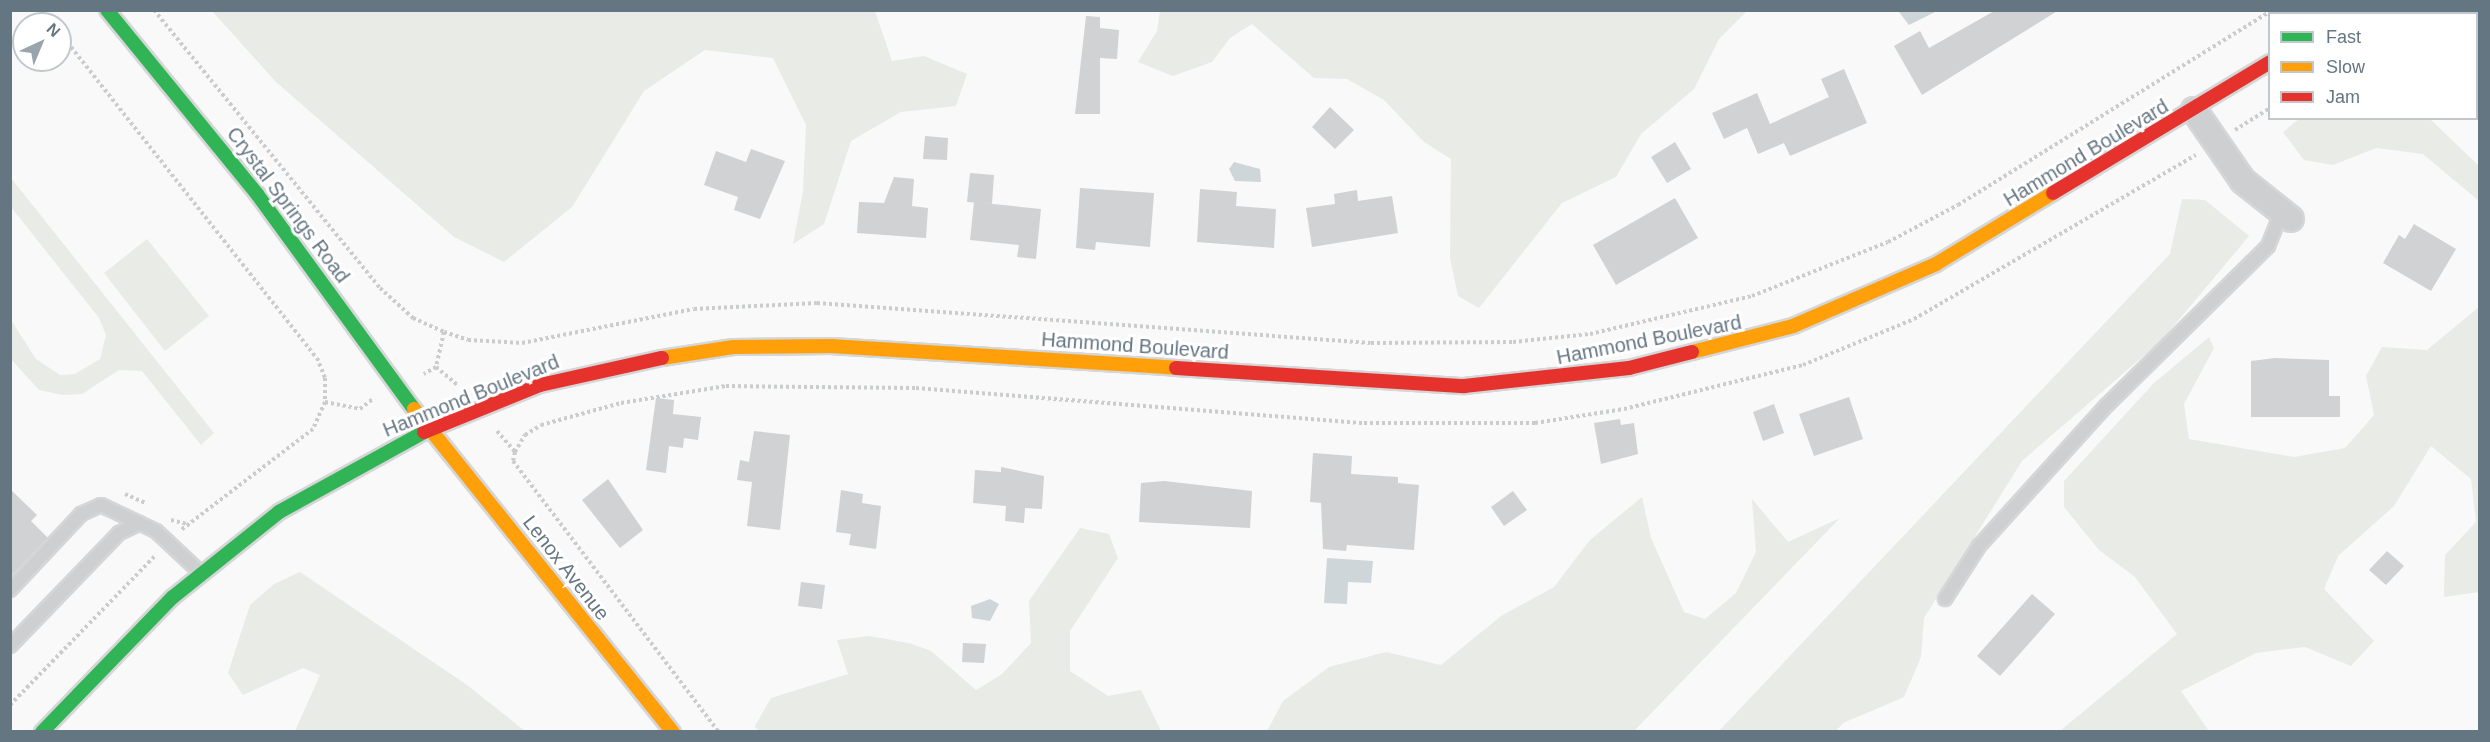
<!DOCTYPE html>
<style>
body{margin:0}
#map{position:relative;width:2490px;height:742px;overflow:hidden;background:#f9f9f9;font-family:Helvetica,sans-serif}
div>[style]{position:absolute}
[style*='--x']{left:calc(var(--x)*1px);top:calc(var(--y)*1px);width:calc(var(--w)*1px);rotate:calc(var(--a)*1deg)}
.green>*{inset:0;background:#e8ebe6}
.water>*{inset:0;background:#ced6d9}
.building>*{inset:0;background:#d0d2d3}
.path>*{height:4px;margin-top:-2px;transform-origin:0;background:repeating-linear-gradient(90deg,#cbcccd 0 3px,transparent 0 6px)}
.roads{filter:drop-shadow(2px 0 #d5d6d7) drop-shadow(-2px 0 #d5d6d7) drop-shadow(0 2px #d5d6d7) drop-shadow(0 -2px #d5d6d7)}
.lane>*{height:12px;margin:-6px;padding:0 6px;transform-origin:6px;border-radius:6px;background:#cecfd0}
.street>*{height:24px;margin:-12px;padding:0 12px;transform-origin:12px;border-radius:12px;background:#cecfd0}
.fast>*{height:14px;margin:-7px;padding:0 7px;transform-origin:7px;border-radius:7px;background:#30b455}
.slow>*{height:14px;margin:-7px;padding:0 7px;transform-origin:7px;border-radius:7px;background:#ff9f0a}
.jam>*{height:14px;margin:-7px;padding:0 7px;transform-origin:7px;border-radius:7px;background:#e5322d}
span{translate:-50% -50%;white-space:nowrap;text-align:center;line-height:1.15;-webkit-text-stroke:6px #fff;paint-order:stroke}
.street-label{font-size:20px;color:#657683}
.frame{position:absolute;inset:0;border:12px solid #657683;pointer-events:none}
.legend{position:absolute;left:2268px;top:12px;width:210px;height:108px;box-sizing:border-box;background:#fff;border:2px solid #c1c8cd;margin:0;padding:8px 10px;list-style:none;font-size:18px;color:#657683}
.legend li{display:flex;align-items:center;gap:12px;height:30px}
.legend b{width:30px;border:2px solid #c1c8cd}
.north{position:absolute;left:12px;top:12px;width:60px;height:60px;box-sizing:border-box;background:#fff;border:2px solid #c1c8cd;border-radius:50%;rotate:44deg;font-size:16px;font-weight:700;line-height:24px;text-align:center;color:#657683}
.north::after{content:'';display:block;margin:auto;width:21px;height:27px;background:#99a4ac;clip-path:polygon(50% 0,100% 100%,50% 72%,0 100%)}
</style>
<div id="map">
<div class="green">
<i style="clip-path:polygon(212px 11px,875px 11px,892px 61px,924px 56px,967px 74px,956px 106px,901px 112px,851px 141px,824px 224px,793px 244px,803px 191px,806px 125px,773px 58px,705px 50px,644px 91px,572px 207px,504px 262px,454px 237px,276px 82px)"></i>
<i style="clip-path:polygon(1160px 11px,1160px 10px,1747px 11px,1719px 39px,1694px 89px,1641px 134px,1616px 177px,1562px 203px,1479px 308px,1458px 296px,1450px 258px,1451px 159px,1424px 142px,1384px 100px,1347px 79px,1314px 78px,1252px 24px,1230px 38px,1212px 62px,1173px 76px,1138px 62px,1157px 31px)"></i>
<i style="clip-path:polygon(2300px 118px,2430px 119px,2479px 166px,2479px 201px,2423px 154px,2376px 148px,2333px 165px,2304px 160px,2283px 132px)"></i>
<i style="clip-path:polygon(11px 178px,214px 433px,201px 445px,142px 371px,119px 370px,82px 394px,63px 395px,39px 390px,11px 359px,11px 320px,36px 359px,60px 375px,75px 374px,100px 359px,106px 335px,99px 318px,11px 207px)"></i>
<i style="clip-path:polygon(2182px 199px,2205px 200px,2249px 236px,2162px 340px,2022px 461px,1924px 618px,1921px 657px,1904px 697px,1843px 723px,1836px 731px,1719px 731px,2170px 254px)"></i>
<i style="clip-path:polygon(147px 239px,209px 316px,165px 351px,104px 273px)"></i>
<i style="clip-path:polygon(2479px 307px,2479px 592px,2444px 597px,2445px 555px,2476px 522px,2471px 479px,2431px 446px,2394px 506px,2338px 556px,2324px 589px,2374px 641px,2351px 666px,2305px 647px,2256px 653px,2181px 691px,2209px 731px,2060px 731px,2177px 634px,2135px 577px,2099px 550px,2064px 507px,2064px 481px,2153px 384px,2209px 337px,2214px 348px,2184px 404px,2189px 439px,2294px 457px,2345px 448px,2374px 415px,2366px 376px,2382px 347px,2427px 350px)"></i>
<i style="clip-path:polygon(1642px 497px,1651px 538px,1684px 612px,1705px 619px,1736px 593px,1756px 552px,1752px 499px,1788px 542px,1840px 518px,1634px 731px,1267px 731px,1283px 701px,1329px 667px,1386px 652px,1441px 665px,1501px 616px,1554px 587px,1590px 540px)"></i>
<i style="clip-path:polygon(1080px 528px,1109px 534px,1118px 558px,1070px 631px,1070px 671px,1108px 696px,1141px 690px,1161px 731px,758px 731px,755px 726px,771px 698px,848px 674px,837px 640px,869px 636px,909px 643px,931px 651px,976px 690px,1002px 674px,1031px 643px,1029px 601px)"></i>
<i style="clip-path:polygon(300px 572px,467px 685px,525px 731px,295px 731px,320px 675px,303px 668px,243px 695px,228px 673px,250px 605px,274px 584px)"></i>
</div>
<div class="water">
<i style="clip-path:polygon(1937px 11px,1909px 25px,1899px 12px,1900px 10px)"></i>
<i style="clip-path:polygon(1234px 162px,1260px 169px,1261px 182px,1235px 181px,1229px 169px)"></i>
<i style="clip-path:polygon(1327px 558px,1373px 561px,1371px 583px,1348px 582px,1347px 604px,1324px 603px)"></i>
<i style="clip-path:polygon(990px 599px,999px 604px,990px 621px,972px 618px,971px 606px)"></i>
</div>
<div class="building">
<i style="clip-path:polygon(1996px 10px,2059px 10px,1922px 95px,1894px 46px,1920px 31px,1929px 48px)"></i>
<i style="clip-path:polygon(1086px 16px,1100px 17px,1100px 28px,1119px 30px,1117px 59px,1100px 58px,1100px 114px,1075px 114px)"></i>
<i style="clip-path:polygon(1844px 69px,1867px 123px,1790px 156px,1784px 143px,1758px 154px,1747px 128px,1724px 139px,1712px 113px,1757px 93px,1770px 124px,1829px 97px,1821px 79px)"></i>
<i style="clip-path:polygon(1330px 107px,1354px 130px,1335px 149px,1312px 127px)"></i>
<i style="clip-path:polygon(925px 136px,948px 138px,947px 160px,923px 159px)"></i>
<i style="clip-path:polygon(1675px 142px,1691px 169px,1667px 183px,1651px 157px)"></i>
<i style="clip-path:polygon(751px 149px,785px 161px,760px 219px,734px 210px,738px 197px,704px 185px,716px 151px,746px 162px)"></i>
<i style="clip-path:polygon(970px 173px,994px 175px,992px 204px,967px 202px)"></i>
<i style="clip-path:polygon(894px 177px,914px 179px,912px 206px,928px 208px,926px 238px,857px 233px,859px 202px,884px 203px)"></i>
<i style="clip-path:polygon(1080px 188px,1154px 193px,1150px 247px,1096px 242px,1095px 250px,1076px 248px)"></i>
<i style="clip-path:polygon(1200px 189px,1237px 192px,1236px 206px,1276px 209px,1274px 248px,1197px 242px)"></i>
<i style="clip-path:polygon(1357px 190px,1358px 201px,1392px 196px,1398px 233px,1312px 247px,1306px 208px,1335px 204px,1334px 194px)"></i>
<i style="clip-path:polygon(1675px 198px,1698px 238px,1616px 285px,1593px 245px)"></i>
<i style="clip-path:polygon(974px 202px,1041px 209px,1036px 259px,1017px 257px,1019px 245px,970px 240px)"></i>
<i style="clip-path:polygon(2414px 224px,2456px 249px,2431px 291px,2383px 263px,2399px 235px,2405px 239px)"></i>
<i style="clip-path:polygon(2275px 358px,2329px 360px,2329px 396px,2340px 396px,2340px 417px,2251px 417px,2251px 361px)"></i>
<i style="clip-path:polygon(1849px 397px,1863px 439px,1814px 456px,1799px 414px)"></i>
<i style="clip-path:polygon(656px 398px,674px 400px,673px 414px,701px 417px,698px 440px,684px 438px,683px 448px,669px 446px,666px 473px,646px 470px)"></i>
<i style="clip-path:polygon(1774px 404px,1784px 433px,1763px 441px,1753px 412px)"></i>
<i style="clip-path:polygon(1620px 419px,1621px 425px,1634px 423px,1638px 454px,1601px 464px,1594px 423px)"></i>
<i style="clip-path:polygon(754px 431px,790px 435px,780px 530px,747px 526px,752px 482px,737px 480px,740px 460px,749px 462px)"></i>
<i style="clip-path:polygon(1313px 453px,1352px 456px,1351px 474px,1398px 477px,1398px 483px,1419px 485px,1414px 550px,1347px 545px,1346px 551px,1323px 549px,1321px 503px,1310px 502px)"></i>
<i style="clip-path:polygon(1001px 467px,1044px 476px,1042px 509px,1025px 508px,1024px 523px,1005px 521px,1006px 506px,973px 503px,975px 470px,1001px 472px)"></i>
<i style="clip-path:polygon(608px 479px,643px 530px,620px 548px,582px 500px)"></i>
<i style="clip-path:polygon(1164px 481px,1252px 491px,1250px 528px,1139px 522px,1141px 483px)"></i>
<i style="clip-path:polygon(10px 489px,37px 515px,31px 521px,48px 538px,10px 577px)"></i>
<i style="clip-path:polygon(841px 490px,863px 494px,862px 503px,881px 506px,876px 549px,849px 545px,851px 534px,836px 532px)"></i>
<i style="clip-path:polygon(1513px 491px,1527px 510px,1504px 526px,1491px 507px)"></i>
<i style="clip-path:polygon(2387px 551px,2404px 566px,2386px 585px,2369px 570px)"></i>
<i style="clip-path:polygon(801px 582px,825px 585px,822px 609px,798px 606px)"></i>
<i style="clip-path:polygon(2032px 594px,2055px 614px,2000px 676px,1977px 656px)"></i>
<i style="clip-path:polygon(963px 643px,986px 644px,984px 663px,962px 662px)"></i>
</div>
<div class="path">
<i style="--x:43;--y:10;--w:17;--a:54"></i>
<i style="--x:154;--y:10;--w:358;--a:50.9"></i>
<i style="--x:380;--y:288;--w:45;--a:42.3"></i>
<i style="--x:413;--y:318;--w:34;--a:24"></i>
<i style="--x:444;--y:332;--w:36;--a:103"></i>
<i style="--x:436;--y:367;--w:14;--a:150"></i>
<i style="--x:2419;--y:14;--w:6;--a:-39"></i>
<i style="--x:60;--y:33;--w:414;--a:51.7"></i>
<i style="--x:317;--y:358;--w:22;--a:68"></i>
<i style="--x:325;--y:378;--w:24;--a:90"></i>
<i style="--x:325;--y:402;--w:30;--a:114"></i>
<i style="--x:313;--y:429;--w:166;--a:142.6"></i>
<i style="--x:2235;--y:130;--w:41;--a:-32.2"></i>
<i style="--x:444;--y:332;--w:25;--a:18"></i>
<i style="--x:468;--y:340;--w:54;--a:3.2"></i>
<i style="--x:522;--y:343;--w:175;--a:-11.2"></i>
<i style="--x:694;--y:309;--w:123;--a:-2.8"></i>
<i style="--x:817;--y:303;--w:555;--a:4.13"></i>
<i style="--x:1371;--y:343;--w:142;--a:-0.4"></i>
<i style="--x:1513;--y:342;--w:77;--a:-5.9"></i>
<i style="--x:1590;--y:334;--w:166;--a:-13.2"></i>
<i style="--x:1752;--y:296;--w:146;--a:-21.7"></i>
<i style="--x:1888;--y:242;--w:79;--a:-27.9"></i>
<i style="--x:1958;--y:205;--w:370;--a:-31.8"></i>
<i style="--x:436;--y:367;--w:30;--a:40"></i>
<i style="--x:325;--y:402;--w:36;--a:11"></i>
<i style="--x:360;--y:409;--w:18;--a:-38"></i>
<i style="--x:497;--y:431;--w:28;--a:49"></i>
<i style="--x:515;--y:452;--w:20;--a:-60"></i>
<i style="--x:525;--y:435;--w:19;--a:-32"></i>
<i style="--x:541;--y:425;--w:83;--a:-15.4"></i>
<i style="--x:621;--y:403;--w:106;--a:-9.2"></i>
<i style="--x:726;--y:386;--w:190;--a:0.6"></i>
<i style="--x:916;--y:388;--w:449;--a:4.5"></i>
<i style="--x:1364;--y:423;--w:171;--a:0"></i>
<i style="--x:1535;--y:423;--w:90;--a:-8.9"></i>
<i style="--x:1624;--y:409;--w:184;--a:-13.8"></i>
<i style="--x:1803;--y:365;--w:120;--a:-22.5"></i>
<i style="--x:1914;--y:319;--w:326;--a:-30.2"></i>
<i style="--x:515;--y:452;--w:9;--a:103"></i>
<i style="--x:513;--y:461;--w:340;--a:52.8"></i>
<i style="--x:125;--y:494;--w:22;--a:24"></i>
<i style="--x:171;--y:520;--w:16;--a:14"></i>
<i style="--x:10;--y:705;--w:209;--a:-45.8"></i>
</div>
<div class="roads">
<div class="lane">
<i style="--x:10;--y:590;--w:104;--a:-46.9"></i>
<i style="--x:81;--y:514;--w:22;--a:-24"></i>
<i style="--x:101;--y:505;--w:61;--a:25.3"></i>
<i style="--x:156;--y:531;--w:62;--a:43"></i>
<i style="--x:1945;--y:599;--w:63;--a:-57.3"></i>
<i style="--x:1979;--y:546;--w:190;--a:-47.8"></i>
<i style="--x:2107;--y:405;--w:226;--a:-44.6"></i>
<i style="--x:2268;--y:246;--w:37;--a:-68"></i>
<i style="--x:10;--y:646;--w:157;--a:-46"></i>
<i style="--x:119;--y:533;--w:23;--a:-25"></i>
</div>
<div class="street">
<i style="--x:2194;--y:110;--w:86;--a:55.4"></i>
<i style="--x:2243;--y:181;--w:61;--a:38.4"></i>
</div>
<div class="fast">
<i style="--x:107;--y:10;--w:237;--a:50.8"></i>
<i style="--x:257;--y:194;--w:266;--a:53.9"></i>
<i style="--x:42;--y:732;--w:188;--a:-45.9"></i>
<i style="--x:173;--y:597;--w:136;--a:-38.7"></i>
<i style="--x:279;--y:512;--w:166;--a:-28.9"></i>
</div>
<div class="slow">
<i style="--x:2346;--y:14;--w:6;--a:-45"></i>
<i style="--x:1692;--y:352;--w:104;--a:-14.4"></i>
<i style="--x:1793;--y:326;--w:156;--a:-23.4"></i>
<i style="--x:1936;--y:264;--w:137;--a:-31.3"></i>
<i style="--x:662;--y:358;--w:72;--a:-8.8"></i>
<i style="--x:733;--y:347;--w:98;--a:-0.6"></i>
<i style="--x:831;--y:346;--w:346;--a:3.6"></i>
<i style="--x:414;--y:409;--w:414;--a:51.3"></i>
</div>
<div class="jam">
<i style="--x:2053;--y:193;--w:253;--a:-31.1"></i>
<i style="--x:1176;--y:368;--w:289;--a:3.6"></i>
<i style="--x:1464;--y:386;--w:166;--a:-6.2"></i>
<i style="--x:1629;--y:368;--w:65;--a:-14.3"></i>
<i style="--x:424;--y:432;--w:125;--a:-22.1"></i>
<i style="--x:540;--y:385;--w:125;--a:-12.5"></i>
</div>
</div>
<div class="street-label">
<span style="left:2086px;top:153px;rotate:-31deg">Hammond Boulevard</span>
<span style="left:288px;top:205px;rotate:53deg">Crystal Springs Road</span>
<span style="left:1649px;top:340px;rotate:-11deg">Hammond Boulevard</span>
<span style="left:1135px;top:346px;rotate:4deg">Hammond Boulevard</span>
<span style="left:471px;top:396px;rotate:-22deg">Hammond Boulevard</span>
<span style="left:566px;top:568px;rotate:52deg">Lenox Avenue</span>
</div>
<div class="frame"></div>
<ul class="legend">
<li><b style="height:8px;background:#30b455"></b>Fast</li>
<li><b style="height:8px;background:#ff9f0a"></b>Slow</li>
<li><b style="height:8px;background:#e5322d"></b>Jam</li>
</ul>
<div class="north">N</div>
</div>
